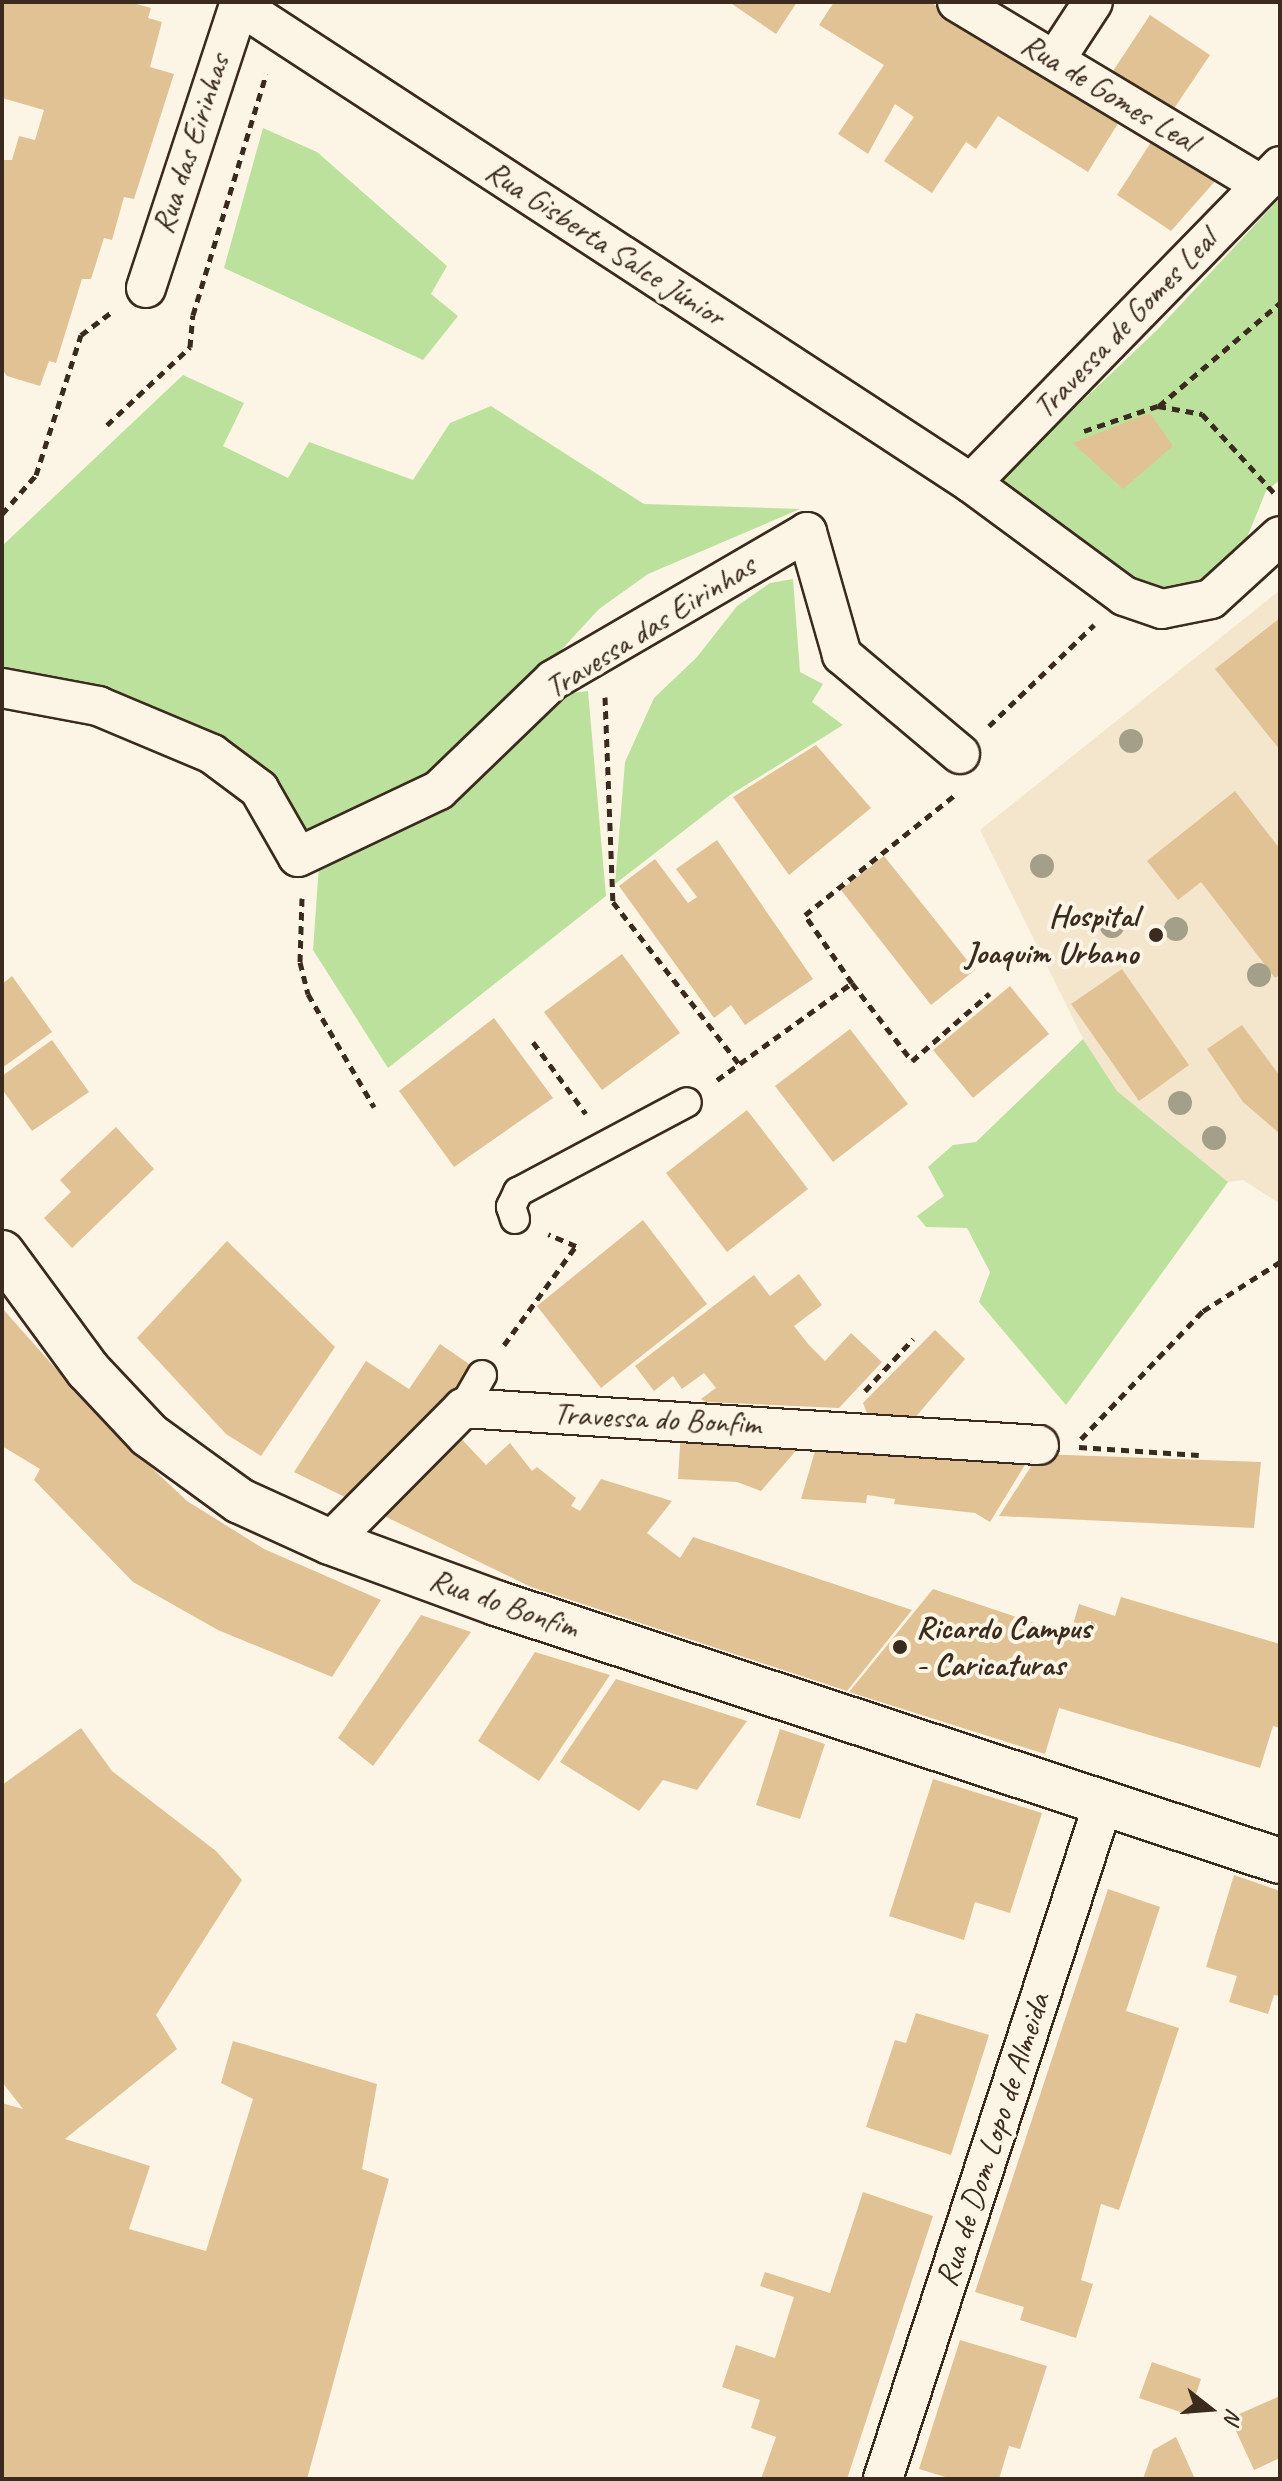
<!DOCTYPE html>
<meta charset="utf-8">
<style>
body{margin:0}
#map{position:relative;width:1282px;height:2481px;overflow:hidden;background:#fcf5e5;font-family:Caveat,sans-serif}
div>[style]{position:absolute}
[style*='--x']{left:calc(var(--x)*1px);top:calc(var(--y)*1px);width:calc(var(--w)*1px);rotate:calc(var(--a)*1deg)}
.built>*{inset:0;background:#f4e6cd}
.green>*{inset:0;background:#bbe19c}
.building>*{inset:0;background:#e1c294}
.path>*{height:5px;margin-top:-2.5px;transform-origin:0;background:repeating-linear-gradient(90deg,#3b2a1e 0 8px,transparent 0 14px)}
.roads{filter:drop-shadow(2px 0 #3b2a1e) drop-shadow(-2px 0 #3b2a1e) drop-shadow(0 2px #3b2a1e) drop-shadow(0 -2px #3b2a1e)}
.pedestrian>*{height:28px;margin:-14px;padding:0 14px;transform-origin:14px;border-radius:14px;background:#fcf5e5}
.minor>*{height:38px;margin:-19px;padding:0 19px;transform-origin:19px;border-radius:19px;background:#fcf5e5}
.secondary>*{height:44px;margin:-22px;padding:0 22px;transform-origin:22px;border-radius:22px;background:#fcf5e5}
.trees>*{width:24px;height:24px;margin:-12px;border-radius:50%;background:#a39f89}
.dots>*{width:22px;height:22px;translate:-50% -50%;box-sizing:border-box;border:4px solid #fcf5e5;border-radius:50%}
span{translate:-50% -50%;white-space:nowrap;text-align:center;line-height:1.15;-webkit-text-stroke:8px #fcf5e5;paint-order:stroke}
.street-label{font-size:32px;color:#3b2a1e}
.poi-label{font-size:32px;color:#3b2a1e;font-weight:700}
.right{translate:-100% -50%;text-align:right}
.left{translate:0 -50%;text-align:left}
.frame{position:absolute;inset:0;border:4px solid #3b2a1e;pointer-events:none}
.north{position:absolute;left:1170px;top:2369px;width:80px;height:80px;-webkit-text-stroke:6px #fcf5e5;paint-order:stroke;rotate:107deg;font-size:22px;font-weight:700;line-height:32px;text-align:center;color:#3b2a1e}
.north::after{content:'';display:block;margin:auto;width:28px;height:36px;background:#3b2a1e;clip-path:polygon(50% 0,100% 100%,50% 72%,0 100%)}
</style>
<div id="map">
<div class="built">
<i style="clip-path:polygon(1280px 590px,1280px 1204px,1243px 1180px,1228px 1182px,1117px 1091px,1083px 1039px,980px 830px)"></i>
</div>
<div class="green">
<i style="clip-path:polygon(263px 128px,317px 152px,447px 266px,431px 294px,458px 316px,423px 360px,224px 268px)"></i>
<i style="clip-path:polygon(1280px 198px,1280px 480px,1266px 491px,1244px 545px,1210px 578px,1176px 591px,1130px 581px,997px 482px,1158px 329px)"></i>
<i style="clip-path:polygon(183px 375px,244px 403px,223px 446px,288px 478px,309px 442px,413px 480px,450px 423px,491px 406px,644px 504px,800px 509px,648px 574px,599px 609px,447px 774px,302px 843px,166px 717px,2px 669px,2px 546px)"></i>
<i style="clip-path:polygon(793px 579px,800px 672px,823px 684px,812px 702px,843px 725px,730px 795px,615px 884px,625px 762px,654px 698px,697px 657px,737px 606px,770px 583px)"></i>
<i style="clip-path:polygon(588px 691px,606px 896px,388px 1068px,313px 950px,319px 865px,422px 816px,571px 693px)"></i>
<i style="clip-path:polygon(1083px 1039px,1117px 1091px,1228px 1182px,1066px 1405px,979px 1302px,990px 1272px,967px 1228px,926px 1227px,917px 1216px,944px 1196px,928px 1167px,953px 1145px,976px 1142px)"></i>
</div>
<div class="building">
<i style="clip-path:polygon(2px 2px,129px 2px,151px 8px,148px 18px,162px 22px,150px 67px,174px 74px,134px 199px,124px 197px,112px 240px,104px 238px,91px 279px,82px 279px,56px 363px,49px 361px,40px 386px,7px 376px,2px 369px,2px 168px,4px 160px,12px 160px,19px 136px,35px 140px,44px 110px,2px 98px)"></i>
<i style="clip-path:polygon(729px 2px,797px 2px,776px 34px)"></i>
<i style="clip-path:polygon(834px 2px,930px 2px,1120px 120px,1088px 172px,998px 116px,976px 149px,966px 142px,932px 193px,884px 161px,914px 117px,895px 104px,868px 154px,838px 134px,884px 65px,819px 25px)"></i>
<i style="clip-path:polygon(1150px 15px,1210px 55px,1171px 113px,1111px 74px)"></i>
<i style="clip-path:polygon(1153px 139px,1217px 179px,1171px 231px,1117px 195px)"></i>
<i style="clip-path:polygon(1150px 413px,1173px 446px,1123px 489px,1073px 443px)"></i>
<i style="clip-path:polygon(1280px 618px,1280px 750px,1215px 669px)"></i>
<i style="clip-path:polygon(816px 745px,871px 808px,789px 875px,733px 797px)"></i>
<i style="clip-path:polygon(1235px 791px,1280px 849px,1280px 975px,1275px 978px,1201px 882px,1178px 900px,1147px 861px)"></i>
<i style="clip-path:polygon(717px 840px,813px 979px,745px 1025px,731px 1005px,714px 1018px,619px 886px,655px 859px,688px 903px,697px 897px,676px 869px)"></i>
<i style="clip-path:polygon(884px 856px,975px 970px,931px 1005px,841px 890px)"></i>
<i style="clip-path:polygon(622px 954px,680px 1033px,602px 1090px,544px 1012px)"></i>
<i style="clip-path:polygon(1122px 969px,1189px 1065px,1139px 1101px,1071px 1004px)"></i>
<i style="clip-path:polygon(12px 976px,52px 1032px,2px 1068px,2px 984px)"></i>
<i style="clip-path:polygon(1010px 986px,1049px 1034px,973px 1098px,933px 1050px)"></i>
<i style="clip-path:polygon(494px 1018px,553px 1098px,454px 1167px,399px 1091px)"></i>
<i style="clip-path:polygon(1242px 1025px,1280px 1076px,1280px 1134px,1243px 1102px,1207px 1049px)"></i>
<i style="clip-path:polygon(850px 1029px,908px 1104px,833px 1162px,775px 1086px)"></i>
<i style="clip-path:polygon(52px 1040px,89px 1092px,32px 1131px,2px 1089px,2px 1076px)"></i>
<i style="clip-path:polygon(747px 1110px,808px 1189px,727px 1252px,666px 1173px)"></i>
<i style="clip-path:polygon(116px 1127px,154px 1169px,72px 1248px,44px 1218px,71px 1192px,60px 1180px)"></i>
<i style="clip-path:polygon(643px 1220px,707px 1304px,601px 1388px,537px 1306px)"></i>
<i style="clip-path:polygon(227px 1241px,335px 1347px,261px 1456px,226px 1434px,137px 1338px)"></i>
<i style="clip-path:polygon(799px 1274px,822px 1305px,794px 1326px,809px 1345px,825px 1361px,851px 1333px,882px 1362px,839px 1408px,706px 1402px,701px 1399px,716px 1388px,704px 1373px,682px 1389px,673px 1376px,654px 1391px,635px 1366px,754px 1275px,770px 1296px)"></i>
<i style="clip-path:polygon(2px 1308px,105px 1424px,187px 1501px,264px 1549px,381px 1600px,332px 1677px,218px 1630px,133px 1582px,34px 1480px,40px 1469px,2px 1446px)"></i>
<i style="clip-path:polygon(935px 1330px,965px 1359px,913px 1420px,869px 1418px,863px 1403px)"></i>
<i style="clip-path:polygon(440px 1344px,475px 1368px,429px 1433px,359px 1504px,294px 1472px,366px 1361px,409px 1389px)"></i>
<i style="clip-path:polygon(681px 1429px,808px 1437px,761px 1491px,737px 1482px,678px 1479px)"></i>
<i style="clip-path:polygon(454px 1431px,486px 1465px,510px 1443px,532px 1471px,537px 1467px,576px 1498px,571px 1506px,580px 1511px,601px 1479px,672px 1501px,647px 1533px,680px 1558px,693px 1537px,912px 1610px,847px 1691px,531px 1587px,376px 1512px)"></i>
<i style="clip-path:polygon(820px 1434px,1031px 1455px,990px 1522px,975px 1513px,894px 1504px,895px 1499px,867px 1495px,866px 1503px,801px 1499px)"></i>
<i style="clip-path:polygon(1039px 1454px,1261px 1462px,1254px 1528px,999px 1516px)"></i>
<i style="clip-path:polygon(933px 1589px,1070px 1635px,1079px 1604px,1115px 1616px,1121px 1597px,1280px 1644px,1280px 1728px,1273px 1726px,1260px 1768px,1059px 1708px,1045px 1754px,849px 1692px)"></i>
<i style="clip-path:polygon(421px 1615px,471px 1632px,373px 1766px,338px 1738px)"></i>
<i style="clip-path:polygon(535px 1652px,610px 1675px,539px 1781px,478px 1741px)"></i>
<i style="clip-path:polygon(616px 1679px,747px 1721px,697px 1790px,663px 1780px,639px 1811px,560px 1762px)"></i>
<i style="clip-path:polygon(81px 1728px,112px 1771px,216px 1851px,242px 1880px,156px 2015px,177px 2049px,65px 2139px,150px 2166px,129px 2229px,206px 2251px,253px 2099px,221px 2083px,233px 2041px,377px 2084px,362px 2169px,389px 2179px,307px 2479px,2px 2479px,2px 2103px,23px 2109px,2px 2082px,2px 1785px)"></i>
<i style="clip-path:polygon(780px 1729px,825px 1744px,800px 1819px,756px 1805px)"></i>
<i style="clip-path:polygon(933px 1779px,1042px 1813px,1010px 1913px,975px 1902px,964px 1940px,889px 1916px)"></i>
<i style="clip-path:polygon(1234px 1875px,1280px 1891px,1280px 1996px,1274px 1995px,1268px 2014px,1229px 2002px,1237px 1976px,1206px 1967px)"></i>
<i style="clip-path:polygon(1108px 1889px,1160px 1907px,1126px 2011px,1179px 2028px,1119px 2210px,1101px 2204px,1081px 2280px,1093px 2284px,1076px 2338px,1020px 2320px,1024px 2307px,975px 2292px)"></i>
<i style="clip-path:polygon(916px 2013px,989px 2035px,951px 2155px,866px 2127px,895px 2040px,906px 2043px)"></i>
<i style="clip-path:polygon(863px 2192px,933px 2216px,847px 2479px,761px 2479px,776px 2437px,751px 2428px,760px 2400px,722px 2387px,736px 2345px,775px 2358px,794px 2297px,760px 2286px,765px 2272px,830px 2293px)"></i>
<i style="clip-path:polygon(960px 2340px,1047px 2366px,1020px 2449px,1009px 2446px,999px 2479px,952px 2479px,919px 2469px)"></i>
<i style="clip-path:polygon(1152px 2362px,1201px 2379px,1189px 2415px,1139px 2398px)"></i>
<i style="clip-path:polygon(1280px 2396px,1280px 2458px,1254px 2470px,1230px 2418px)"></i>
<i style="clip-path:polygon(1176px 2437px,1195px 2479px,1143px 2479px,1153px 2450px)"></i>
</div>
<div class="path">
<i style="--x:1159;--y:406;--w:159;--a:-40.4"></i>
<i style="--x:107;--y:425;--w:114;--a:-43.2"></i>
<i style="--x:190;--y:347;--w:32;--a:-85"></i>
<i style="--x:193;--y:315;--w:252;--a:-73.1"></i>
<i style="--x:1084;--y:431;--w:78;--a:-18.7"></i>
<i style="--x:1158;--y:406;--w:45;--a:10.3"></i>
<i style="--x:1202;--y:414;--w:110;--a:47.6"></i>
<i style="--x:2;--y:514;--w:52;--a:-48.9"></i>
<i style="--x:36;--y:475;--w:147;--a:-72.2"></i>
<i style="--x:81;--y:335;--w:40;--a:-37"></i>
<i style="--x:605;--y:697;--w:205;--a:87.8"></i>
<i style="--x:613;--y:902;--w:205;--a:52.1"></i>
<i style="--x:989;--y:726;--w:146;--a:-43.9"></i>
<i style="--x:302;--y:898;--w:64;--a:91.8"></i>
<i style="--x:300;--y:962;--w:33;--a:76"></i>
<i style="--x:308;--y:994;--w:131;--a:59.7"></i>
<i style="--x:852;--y:983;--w:98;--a:52.4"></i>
<i style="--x:912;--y:1061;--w:103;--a:-41.1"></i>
<i style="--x:533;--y:1042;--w:89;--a:53.6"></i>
<i style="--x:717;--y:1080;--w:166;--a:-35.7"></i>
<i style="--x:852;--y:983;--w:83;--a:-124.7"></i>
<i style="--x:805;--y:915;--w:193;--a:-38.7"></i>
<i style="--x:504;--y:1345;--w:122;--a:-54"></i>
<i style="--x:576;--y:1246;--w:30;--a:-157"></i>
<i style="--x:865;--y:1391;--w:71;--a:-47.3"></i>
<i style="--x:1081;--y:1439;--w:177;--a:-46.4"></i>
<i style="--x:1203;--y:1311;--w:91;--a:-32.5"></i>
<i style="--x:1079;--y:1447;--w:120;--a:3.8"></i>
</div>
<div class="roads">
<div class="pedestrian">
<i style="--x:515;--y:1219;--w:13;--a:-108"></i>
<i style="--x:511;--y:1207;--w:17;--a:-65"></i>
<i style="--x:518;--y:1192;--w:191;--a:-28"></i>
<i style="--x:463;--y:1408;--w:38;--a:-60"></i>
</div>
<div class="minor">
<i style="--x:957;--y:2;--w:355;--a:31"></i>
<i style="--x:239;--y:5;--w:874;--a:33.14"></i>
<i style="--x:971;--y:483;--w:190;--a:36.4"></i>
<i style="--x:1124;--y:596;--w:40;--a:18.9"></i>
<i style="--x:1162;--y:609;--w:50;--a:-11.5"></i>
<i style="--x:1211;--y:599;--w:93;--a:-42.4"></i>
<i style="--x:1055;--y:60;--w:69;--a:-56.8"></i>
<i style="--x:146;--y:288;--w:301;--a:-71.8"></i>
<i style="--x:971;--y:483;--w:443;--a:-45.7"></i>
<i style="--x:2;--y:688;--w:98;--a:10.6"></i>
<i style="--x:98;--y:706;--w:124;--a:22.8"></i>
<i style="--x:212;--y:754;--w:59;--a:36.7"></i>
<i style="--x:259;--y:789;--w:78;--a:60.2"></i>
<i style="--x:298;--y:857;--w:156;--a:-25.4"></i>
<i style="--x:439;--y:790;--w:158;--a:-44"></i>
<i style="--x:553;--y:680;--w:294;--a:-30.2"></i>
<i style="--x:807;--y:532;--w:128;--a:74.1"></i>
<i style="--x:842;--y:655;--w:154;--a:40"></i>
<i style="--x:330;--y:1542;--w:189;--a:-45.2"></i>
<i style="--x:463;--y:1408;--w:577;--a:3.68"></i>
<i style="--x:883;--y:2479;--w:713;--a:-71.95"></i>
</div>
<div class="secondary">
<i style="--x:2;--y:1253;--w:145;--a:53.7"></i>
<i style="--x:88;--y:1370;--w:89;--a:46.8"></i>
<i style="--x:149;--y:1435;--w:112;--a:36"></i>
<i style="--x:240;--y:1501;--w:99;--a:24.5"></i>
<i style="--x:330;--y:1542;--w:177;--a:20.2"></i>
<i style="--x:496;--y:1603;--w:825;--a:18.22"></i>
</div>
</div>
<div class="trees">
<i style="left:1131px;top:741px"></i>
<i style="left:1042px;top:866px"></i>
<i style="left:1112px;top:926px"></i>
<i style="left:1176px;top:929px"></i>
<i style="left:1259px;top:975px"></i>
<i style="left:1180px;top:1103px"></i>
<i style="left:1214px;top:1138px"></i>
</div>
<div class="dots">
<i style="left:1156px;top:935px;background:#3b2a1e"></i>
<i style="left:900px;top:1647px;background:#3b2a1e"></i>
</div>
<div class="street-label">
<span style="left:1109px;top:93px;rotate:31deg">Rua de Gomes Leal</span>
<span style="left:191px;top:144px;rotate:-72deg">Rua das Eirinhas</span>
<span style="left:605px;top:244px;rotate:33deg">Rua Gisberta Salce Júnior</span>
<span style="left:1125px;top:324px;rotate:-46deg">Travessa de Gomes Leal</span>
<span style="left:650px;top:627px;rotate:-32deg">Travessa das Eirinhas</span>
<span style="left:657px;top:1419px;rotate:3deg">Travessa do Bonfim</span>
<span style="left:504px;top:1604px;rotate:19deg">Rua do Bonfim</span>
<span style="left:993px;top:2140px;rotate:-72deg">Rua de Dom Lopo de Almeida</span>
</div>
<div class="poi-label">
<span class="right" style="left:1138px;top:935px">Hospital<br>Joaquim Urbano</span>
<span class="left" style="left:916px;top:1647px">Ricardo Campus<br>- Caricaturas</span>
</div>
<div class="frame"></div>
<div class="north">N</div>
</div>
